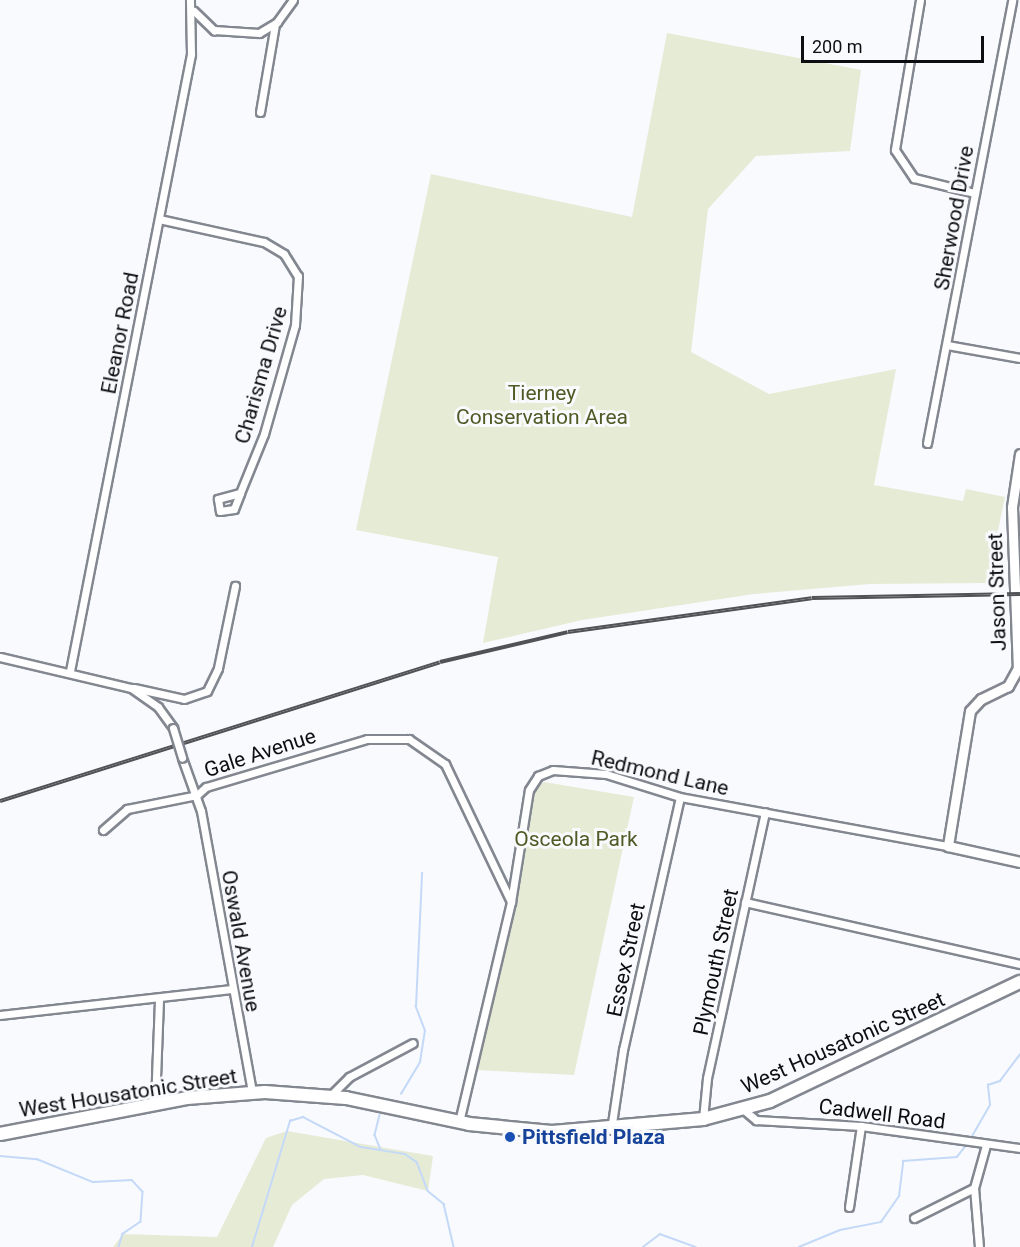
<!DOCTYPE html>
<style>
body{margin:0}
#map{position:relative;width:1020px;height:1247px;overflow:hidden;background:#f8fafe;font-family:Roboto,sans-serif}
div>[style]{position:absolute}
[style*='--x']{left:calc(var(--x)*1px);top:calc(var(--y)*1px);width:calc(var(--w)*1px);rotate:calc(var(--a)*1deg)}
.green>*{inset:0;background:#e6ebd6}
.stream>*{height:1.5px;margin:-0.75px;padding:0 0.75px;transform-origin:0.75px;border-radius:0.75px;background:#c4d9f7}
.roads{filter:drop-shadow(2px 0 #838790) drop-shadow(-2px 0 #838790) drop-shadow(0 2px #838790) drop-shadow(0 -2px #838790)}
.street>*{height:7px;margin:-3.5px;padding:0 3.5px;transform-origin:3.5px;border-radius:3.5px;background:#fff}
.secondary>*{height:9px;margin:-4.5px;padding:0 4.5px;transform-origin:4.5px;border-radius:4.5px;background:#fff}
.highway>*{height:12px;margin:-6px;padding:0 6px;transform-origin:6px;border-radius:6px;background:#fff}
.rail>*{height:4px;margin-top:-2px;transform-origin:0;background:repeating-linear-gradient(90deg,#f8fafe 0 4.5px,#515256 0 9px);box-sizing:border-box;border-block:2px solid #515256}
.bridges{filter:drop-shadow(2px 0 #838790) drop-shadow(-2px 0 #838790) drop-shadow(0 2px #838790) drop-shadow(0 -2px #838790)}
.street-bridge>*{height:7px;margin:-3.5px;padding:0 3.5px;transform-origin:3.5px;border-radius:3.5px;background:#fff}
.dots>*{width:16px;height:16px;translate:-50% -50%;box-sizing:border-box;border:3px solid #f8fafe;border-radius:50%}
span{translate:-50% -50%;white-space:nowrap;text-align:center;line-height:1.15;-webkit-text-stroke:6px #f8fafe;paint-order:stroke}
.street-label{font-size:21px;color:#0d0e12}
.park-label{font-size:21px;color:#505a25}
.transit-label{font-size:21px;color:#164399;font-weight:700}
.left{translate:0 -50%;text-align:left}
.scale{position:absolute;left:801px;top:36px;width:183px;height:27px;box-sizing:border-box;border:3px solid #0d0e12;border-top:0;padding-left:8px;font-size:18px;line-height:21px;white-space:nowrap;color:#0d0e12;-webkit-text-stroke:4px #f8fafe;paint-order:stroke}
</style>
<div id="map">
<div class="green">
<i style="clip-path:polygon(667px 33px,861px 70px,850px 151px,756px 156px,708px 209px,691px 352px,769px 394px,896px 369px,874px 485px,963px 501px,966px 489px,1005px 497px,987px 583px,870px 584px,754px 594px,582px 620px,483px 643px,498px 557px,356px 530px,431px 174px,632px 217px)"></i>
<i style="clip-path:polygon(544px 782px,634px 797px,574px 1075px,476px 1070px,518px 895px,534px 789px)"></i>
<i style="clip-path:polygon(287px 1131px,433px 1156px,428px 1191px,363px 1175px,324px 1179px,292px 1205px,273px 1247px,113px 1247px,123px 1234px,217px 1237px,266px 1138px)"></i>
</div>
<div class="stream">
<i style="--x:401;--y:1094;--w:37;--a:-59"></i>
<i style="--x:420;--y:1062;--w:31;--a:-81"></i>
<i style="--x:425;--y:1031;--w:26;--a:-111"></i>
<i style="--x:416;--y:1007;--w:134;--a:-87.4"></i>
<i style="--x:380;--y:1115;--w:21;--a:104"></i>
<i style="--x:375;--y:1135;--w:16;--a:68"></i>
<i style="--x:971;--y:1138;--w:38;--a:-60"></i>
<i style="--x:990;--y:1105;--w:20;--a:-96"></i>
<i style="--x:988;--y:1085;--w:13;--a:-18"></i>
<i style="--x:1000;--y:1081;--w:34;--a:-53"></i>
<i style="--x:0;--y:1156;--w:37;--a:5"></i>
<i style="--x:37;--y:1159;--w:61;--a:22.3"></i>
<i style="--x:93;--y:1182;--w:39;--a:-3"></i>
<i style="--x:132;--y:1180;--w:16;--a:47"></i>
<i style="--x:143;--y:1192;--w:30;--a:94"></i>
<i style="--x:141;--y:1222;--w:22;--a:146"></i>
<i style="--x:123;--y:1234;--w:14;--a:107"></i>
<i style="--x:252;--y:1247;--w:132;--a:-73.2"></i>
<i style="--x:290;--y:1121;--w:14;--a:-17"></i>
<i style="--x:303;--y:1117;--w:65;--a:27.3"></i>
<i style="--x:361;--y:1147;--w:45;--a:9"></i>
<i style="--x:405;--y:1154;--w:14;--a:34"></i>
<i style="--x:417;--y:1162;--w:31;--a:69"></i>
<i style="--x:428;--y:1191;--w:21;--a:39"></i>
<i style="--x:444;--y:1204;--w:44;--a:76.9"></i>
<i style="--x:643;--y:1247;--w:21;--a:-37"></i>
<i style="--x:660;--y:1234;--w:38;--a:20"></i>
<i style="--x:799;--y:1247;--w:44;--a:-22.5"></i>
<i style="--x:840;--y:1230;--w:42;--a:-11"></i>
<i style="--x:881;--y:1222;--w:32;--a:-55"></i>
<i style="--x:899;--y:1196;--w:35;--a:-83"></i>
<i style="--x:903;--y:1161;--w:54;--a:-4.2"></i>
<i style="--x:957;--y:1157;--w:16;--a:-52"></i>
</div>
<div class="roads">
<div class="street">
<i style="--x:920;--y:0;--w:152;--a:99.5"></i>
<i style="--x:895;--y:150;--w:34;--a:56"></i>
<i style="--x:914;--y:178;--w:63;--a:13.8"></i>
<i style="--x:194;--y:11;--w:28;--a:44"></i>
<i style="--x:214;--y:30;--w:45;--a:3.8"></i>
<i style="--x:259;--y:33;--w:21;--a:-31"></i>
<i style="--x:277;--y:22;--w:27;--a:-54"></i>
<i style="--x:260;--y:112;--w:89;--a:-80.3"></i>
<i style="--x:159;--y:219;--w:107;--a:12.4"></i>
<i style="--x:264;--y:242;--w:23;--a:31"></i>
<i style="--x:284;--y:254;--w:26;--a:58"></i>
<i style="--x:298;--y:276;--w:49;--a:93.5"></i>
<i style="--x:295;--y:325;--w:113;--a:105.9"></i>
<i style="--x:264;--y:434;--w:64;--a:112.1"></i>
<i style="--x:240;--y:493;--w:23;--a:165"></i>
<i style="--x:218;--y:499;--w:12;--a:81"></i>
<i style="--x:220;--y:511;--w:14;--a:-8"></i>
<i style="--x:234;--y:509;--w:17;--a:-69"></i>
<i style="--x:947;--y:345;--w:74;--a:10.1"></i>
<i style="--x:927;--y:443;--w:451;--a:-79.1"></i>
<i style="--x:0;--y:657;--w:135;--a:13.3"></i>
<i style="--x:131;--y:688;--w:33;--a:35"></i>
<i style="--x:158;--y:707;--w:26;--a:54"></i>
<i style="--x:70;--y:671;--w:629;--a:-78.9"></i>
<i style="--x:191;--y:54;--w:54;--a:-91.1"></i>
<i style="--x:134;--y:688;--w:51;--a:12.4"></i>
<i style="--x:184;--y:699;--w:24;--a:-19"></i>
<i style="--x:207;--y:691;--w:25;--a:-64"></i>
<i style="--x:218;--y:668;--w:84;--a:-78.3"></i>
<i style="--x:182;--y:758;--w:56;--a:70.3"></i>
<i style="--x:201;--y:811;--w:287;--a:79.7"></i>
<i style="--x:197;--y:795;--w:12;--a:-42"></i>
<i style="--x:206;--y:787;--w:168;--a:-16.6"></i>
<i style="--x:367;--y:739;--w:42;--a:0"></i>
<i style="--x:409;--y:739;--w:44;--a:34.8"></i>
<i style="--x:445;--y:764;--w:153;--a:64.4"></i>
<i style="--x:511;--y:902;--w:113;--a:-80.9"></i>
<i style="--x:529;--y:790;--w:17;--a:-57"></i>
<i style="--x:538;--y:776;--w:16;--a:-22"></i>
<i style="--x:553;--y:770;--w:53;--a:4.3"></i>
<i style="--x:606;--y:774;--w:77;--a:17.3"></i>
<i style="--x:680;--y:797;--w:272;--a:10.4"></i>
<i style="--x:103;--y:830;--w:32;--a:-41"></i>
<i style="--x:127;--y:809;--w:71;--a:-11.3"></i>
<i style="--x:745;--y:902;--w:282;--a:12.7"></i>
<i style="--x:0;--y:1015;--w:234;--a:-6.4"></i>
<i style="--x:330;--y:1096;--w:27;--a:-45"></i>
<i style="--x:349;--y:1077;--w:72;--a:-28"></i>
<i style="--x:155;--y:1104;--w:103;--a:-87.8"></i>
<i style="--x:744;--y:1110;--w:16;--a:40"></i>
<i style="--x:756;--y:1120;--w:105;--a:3.3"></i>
<i style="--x:861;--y:1126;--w:161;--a:7.9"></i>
<i style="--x:703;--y:1119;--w:41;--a:-84.4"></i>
<i style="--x:707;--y:1078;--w:272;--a:-77.7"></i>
<i style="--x:459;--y:1122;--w:226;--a:-76.7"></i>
<i style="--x:611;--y:1130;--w:81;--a:-81.5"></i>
<i style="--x:623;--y:1050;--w:259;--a:-77.3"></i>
<i style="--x:849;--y:1207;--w:82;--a:-81.6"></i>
<i style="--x:914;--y:1218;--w:67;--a:-26.6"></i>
<i style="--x:979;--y:1247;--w:59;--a:-94.8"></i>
<i style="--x:974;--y:1188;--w:45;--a:-74.4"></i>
</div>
<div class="secondary">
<i style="--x:1020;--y:454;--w:54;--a:98.6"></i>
<i style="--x:1012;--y:507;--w:161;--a:87.9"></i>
<i style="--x:1018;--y:668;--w:21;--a:119"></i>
<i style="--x:1008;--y:686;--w:30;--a:154"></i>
<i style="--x:981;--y:699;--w:16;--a:133"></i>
<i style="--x:970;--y:711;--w:137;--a:99.3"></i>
<i style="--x:948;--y:846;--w:74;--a:12.5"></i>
</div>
<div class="highway">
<i style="--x:0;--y:1134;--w:190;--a:-10.9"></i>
<i style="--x:187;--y:1098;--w:78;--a:-4.4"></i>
<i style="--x:265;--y:1092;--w:81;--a:4.2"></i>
<i style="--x:346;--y:1098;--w:126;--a:11.9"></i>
<i style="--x:469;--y:1124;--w:83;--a:5.5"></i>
<i style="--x:552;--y:1132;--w:152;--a:-4.9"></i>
<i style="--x:703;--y:1119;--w:69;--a:-15"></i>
<i style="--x:770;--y:1101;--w:277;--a:-25.5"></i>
</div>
</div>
<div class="rail">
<i style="--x:0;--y:801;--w:461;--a:-17.5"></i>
<i style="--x:440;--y:662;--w:131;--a:-13.2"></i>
<i style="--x:568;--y:632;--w:246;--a:-7.9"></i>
<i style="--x:812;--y:598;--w:208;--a:-1.1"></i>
</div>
<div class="bridges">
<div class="street-bridge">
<i style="--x:173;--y:728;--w:31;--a:73"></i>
</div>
</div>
<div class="dots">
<i style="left:510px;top:1137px;background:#1a4fb4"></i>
</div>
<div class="street-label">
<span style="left:954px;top:218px;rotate:-80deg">Sherwood Drive</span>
<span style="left:120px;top:333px;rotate:-79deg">Eleanor Road</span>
<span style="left:261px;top:375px;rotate:-74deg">Charisma Drive</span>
<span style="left:997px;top:592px;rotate:-92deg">Jason Street</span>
<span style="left:260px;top:753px;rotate:-18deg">Gale Avenue</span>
<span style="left:660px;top:773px;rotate:13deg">Redmond Lane</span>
<span style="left:241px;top:941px;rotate:80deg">Oswald Avenue</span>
<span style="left:626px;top:960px;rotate:-78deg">Essex Street</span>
<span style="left:716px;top:962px;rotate:-78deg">Plymouth Street</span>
<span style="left:843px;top:1043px;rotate:-24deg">West Housatonic Street</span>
<span style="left:128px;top:1093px;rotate:-9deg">West Housatonic Street</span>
<span style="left:882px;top:1114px;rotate:7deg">Cadwell Road</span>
</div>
<div class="park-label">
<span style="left:542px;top:405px">Tierney<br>Conservation Area</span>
<span style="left:576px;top:839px">Osceola Park</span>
</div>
<div class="transit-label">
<span class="left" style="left:522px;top:1137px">Pittsfield Plaza</span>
</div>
<div class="scale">200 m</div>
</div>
